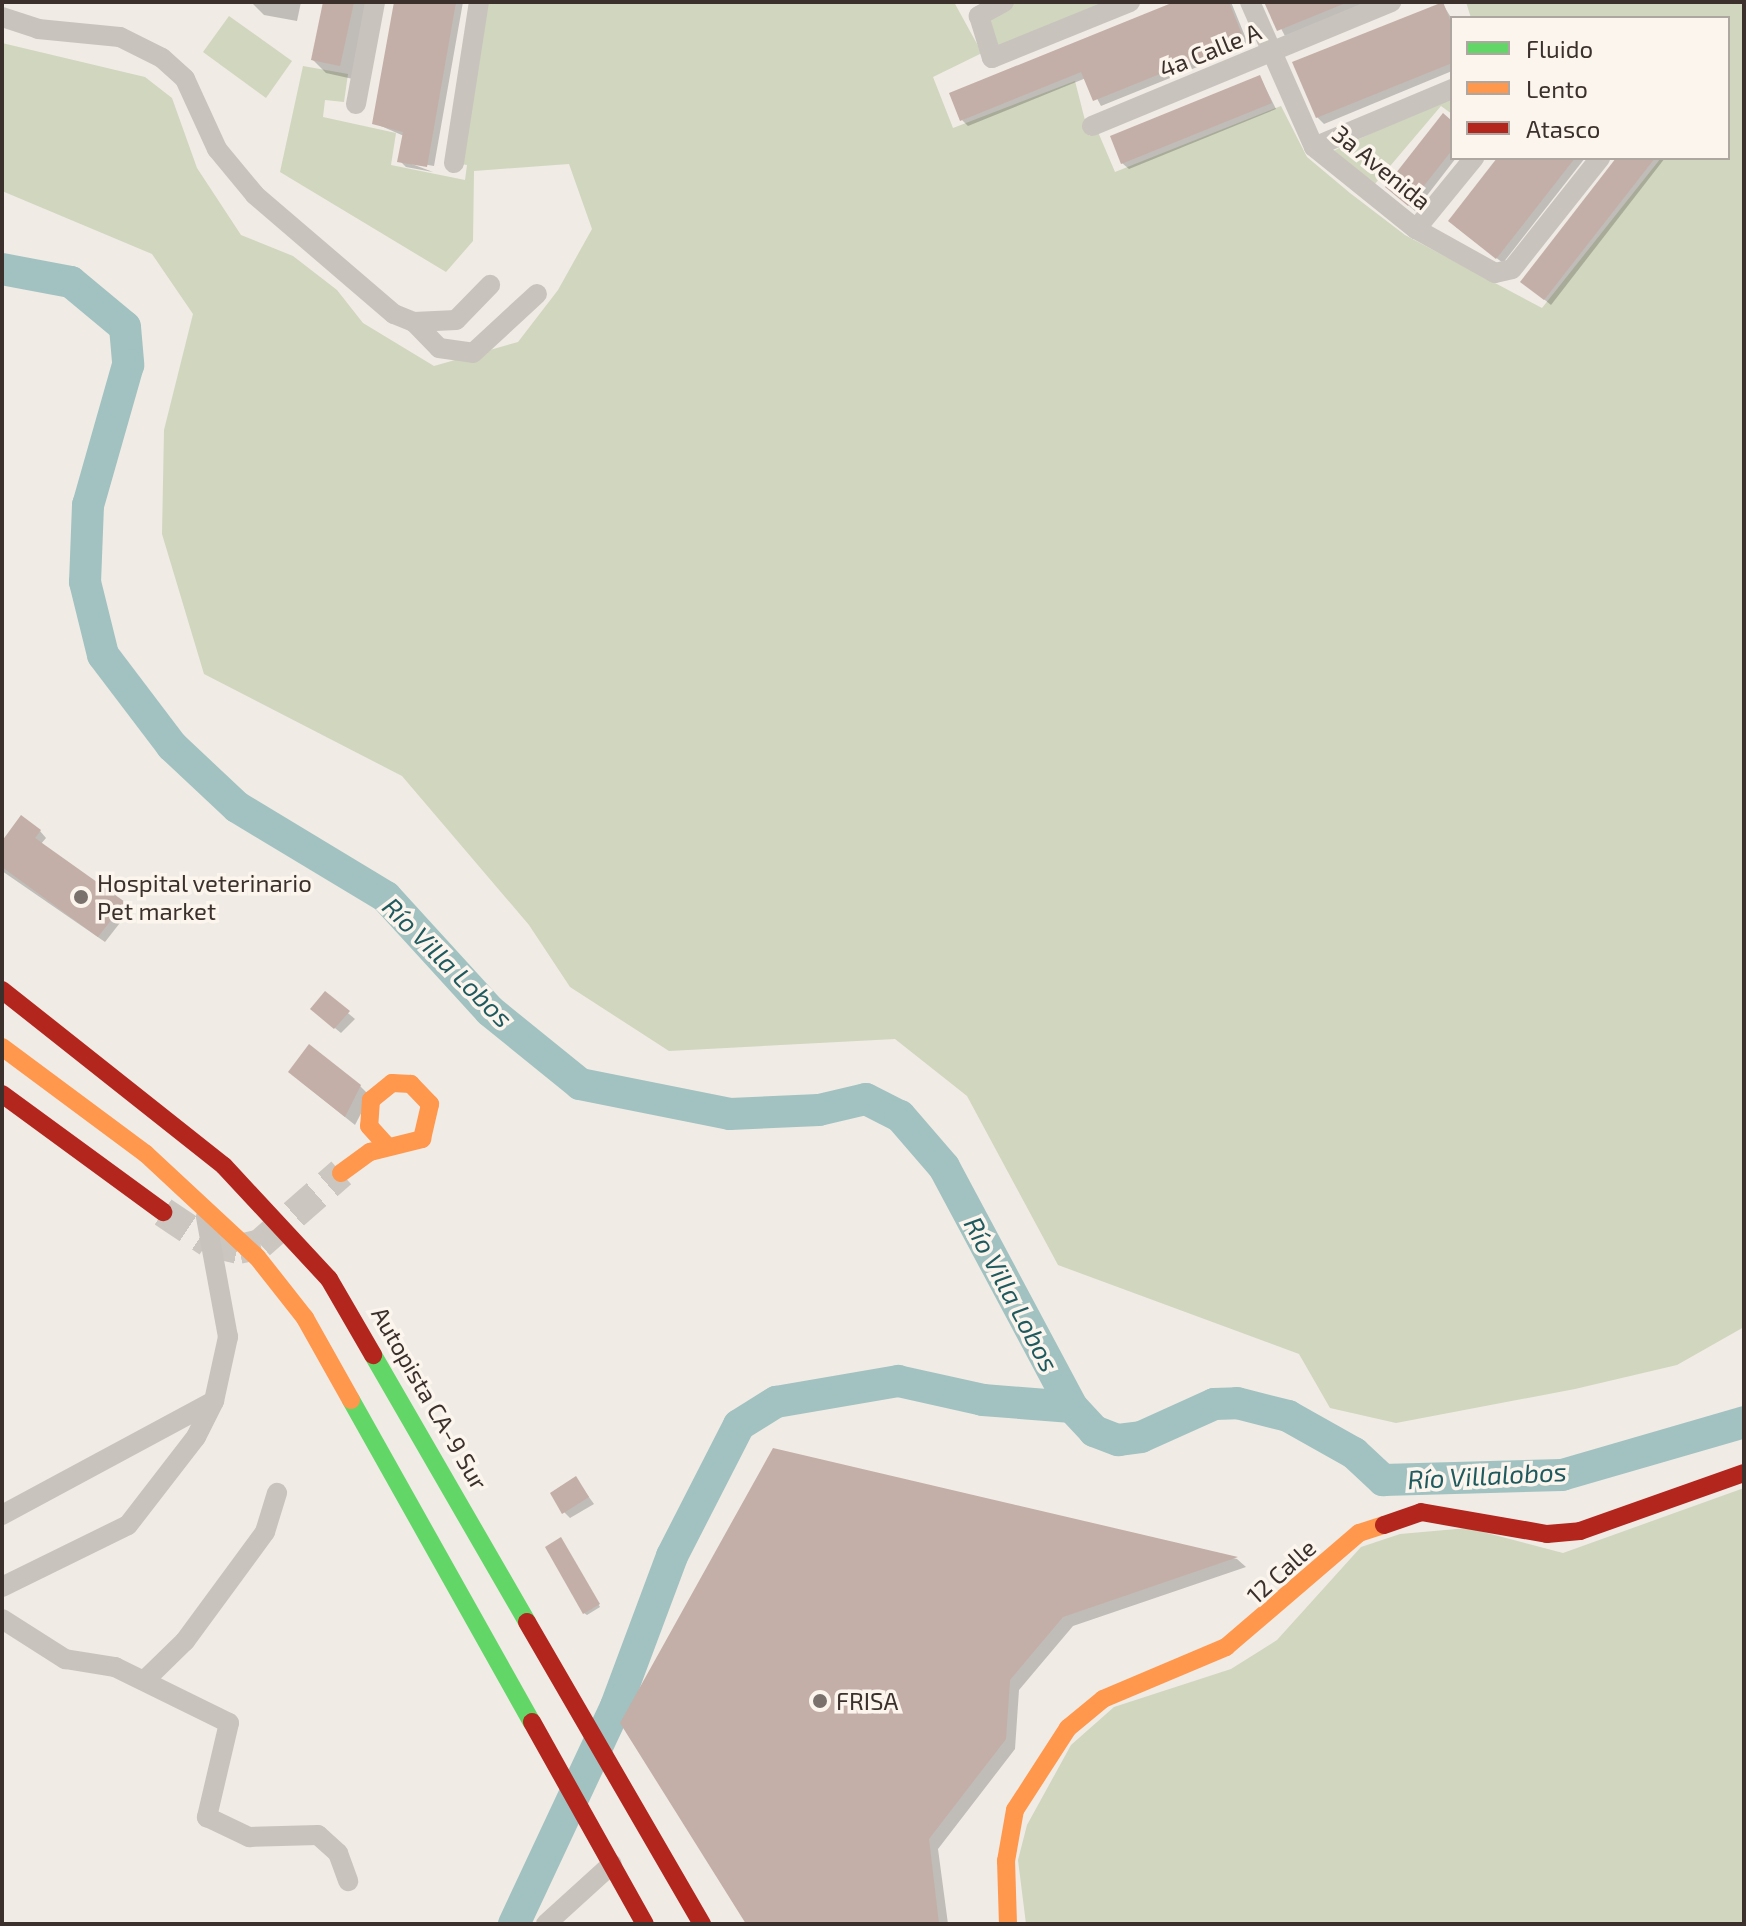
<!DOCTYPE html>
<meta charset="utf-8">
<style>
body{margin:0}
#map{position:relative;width:1746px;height:1926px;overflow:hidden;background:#f0ebe5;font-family:"Exo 2",sans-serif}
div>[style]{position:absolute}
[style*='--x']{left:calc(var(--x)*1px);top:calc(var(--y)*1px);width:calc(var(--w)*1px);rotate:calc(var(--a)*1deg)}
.green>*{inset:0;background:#d1d6bf}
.shadow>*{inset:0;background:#0003}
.river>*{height:32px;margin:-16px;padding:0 16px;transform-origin:16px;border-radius:16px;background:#a1c2c1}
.building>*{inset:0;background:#c3afa7}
.secondary-tunnel>*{height:30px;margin-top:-15px;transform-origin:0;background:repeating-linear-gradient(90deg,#ccc6c0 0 30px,transparent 0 45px)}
.street>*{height:20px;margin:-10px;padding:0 10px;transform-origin:10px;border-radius:10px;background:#c9c3be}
.fast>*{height:18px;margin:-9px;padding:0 9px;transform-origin:9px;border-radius:9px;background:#63d668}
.slow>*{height:18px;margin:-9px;padding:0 9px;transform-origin:9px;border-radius:9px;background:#ff974d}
.jam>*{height:18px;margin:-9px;padding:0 9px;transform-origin:9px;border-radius:9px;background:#b3261e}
.dots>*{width:22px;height:22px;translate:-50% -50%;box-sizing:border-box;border:4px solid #fbf5ee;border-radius:50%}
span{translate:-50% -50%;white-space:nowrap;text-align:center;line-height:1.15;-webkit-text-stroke:7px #fbf5ee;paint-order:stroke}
.street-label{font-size:24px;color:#3b302b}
.poi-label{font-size:24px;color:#3b302b}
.left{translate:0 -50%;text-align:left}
.water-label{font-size:26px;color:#1f5a5e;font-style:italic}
.frame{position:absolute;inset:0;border:4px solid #3b302b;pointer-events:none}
.legend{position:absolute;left:1450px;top:16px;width:280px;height:144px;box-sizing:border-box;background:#fbf5ee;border:2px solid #aea6a0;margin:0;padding:10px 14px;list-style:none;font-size:24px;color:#3b302b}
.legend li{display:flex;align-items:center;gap:16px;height:40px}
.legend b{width:40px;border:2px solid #aea6a0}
</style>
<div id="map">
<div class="green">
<i style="clip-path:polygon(476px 2px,954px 2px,982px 53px,933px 77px,953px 128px,1075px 81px,1089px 136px,1098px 132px,1115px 172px,1281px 106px,1307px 157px,1350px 193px,1405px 235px,1542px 308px,1661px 158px,1728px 158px,1728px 18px,1471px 18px,1466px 2px,1744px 2px,1744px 1327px,1677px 1365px,1575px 1389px,1396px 1423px,1330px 1408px,1299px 1354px,1058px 1265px,967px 1096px,895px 1039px,669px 1051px,570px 987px,529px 925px,402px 776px,204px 674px,162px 534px,164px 430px,193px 314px,152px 254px,2px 191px,2px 43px,145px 77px,172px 98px,197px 168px,241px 235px,293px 256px,337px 290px,363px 323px,434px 366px,518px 342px,558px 290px,592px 229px,569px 164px,474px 171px,473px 241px,446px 272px,280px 172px,303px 66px,348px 74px,344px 102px,325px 100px,323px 117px,396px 133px,391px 165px,465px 180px,467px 165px,450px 162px)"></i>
<i style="clip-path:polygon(1004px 2px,1130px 2px,992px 58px,984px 10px)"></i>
<i style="clip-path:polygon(229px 16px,292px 61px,266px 98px,203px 52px)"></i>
<i style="clip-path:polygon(1452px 96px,1452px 114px,1441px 106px,1374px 185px,1331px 152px)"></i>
<i style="clip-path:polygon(1744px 1488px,1744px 1924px,1026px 1924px,1018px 1860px,1027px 1825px,1071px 1745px,1114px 1707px,1231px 1669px,1277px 1640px,1361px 1547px,1400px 1534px,1468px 1528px,1563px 1553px)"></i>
</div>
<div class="shadow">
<i style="clip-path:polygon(251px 2px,301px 2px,297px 21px,264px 15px)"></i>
<i style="clip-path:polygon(325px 2px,369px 2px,353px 79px,326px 73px,313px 60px)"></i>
<i style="clip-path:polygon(396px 2px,463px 2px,434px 166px,404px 161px,433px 172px,406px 167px,400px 161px,404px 136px,374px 123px)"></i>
<i style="clip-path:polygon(1179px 2px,1231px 2px,1249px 46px,1101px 106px,1086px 78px,968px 126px,962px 120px)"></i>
<i style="clip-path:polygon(1267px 2px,1369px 2px,1285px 36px)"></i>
<i style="clip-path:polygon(1442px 3px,1452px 19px,1452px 71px,1324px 124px,1317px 117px)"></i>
<i style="clip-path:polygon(1260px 77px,1276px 109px,1129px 169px,1122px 163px)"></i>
<i style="clip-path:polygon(1452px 123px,1456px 158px,1415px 211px,1394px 193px)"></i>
<i style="clip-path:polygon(1500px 158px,1585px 158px,1503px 263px,1456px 227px)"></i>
<i style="clip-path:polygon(1619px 158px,1665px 158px,1551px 305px,1529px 287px)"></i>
<i style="clip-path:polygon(40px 831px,46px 838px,40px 845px,130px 910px,105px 942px,2px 871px,2px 844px)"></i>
<i style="clip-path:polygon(325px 994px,355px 1019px,341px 1033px,319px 1015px)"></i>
<i style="clip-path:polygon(300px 1081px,360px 1086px,370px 1096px,355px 1125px)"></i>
<i style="clip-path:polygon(774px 1450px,1237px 1559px,1246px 1567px,1073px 1626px,1019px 1690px,1015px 1749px,938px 1849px,948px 1924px,749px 1924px)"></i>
<i style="clip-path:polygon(576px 1479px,594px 1504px,570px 1518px,564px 1512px)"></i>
<i style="clip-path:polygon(563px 1542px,600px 1607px,587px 1615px,584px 1613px)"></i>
</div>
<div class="river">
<i style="--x:2;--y:269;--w:70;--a:10.7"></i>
<i style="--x:71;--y:282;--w:70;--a:39.8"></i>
<i style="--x:125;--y:327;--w:38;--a:85"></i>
<i style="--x:128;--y:365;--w:146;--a:105.9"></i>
<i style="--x:88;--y:505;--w:77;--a:92.2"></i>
<i style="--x:85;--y:582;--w:75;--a:76.1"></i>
<i style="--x:103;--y:655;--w:114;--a:52.8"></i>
<i style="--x:172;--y:746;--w:89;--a:43.2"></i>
<i style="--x:237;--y:807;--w:174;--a:31.1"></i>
<i style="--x:386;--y:897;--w:154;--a:47.6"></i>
<i style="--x:490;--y:1011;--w:116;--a:39"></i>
<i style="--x:580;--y:1084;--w:153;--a:11.3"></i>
<i style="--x:730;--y:1114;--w:89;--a:-2.6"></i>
<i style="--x:819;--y:1110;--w:48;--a:-13.2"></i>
<i style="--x:866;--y:1099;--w:38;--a:27"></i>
<i style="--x:900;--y:1116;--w:67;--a:49.2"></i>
<i style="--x:944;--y:1167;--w:272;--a:61.9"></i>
<i style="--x:1072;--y:1407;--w:33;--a:47"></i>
<i style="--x:1094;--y:1431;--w:26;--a:21"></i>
<i style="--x:1118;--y:1440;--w:23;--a:-7"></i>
<i style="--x:1141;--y:1437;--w:80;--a:-24.3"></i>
<i style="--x:1214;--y:1404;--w:23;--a:-2"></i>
<i style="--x:1237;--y:1403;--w:53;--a:14.3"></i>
<i style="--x:1288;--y:1416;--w:76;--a:29.3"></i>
<i style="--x:1354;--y:1453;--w:40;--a:43"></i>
<i style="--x:1383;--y:1480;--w:179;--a:-1.6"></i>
<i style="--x:1562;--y:1475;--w:190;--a:-16.2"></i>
<i style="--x:514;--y:1924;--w:241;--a:-64.9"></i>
<i style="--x:616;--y:1706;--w:160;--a:-69.5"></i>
<i style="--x:672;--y:1556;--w:147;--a:-62.9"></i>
<i style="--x:739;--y:1425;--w:44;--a:-31.9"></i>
<i style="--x:776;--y:1402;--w:124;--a:-9.8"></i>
<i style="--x:898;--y:1381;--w:87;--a:12.6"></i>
<i style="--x:983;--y:1400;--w:89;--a:4.5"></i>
</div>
<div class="building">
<i style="clip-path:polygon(323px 2px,354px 2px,340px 66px,311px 60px)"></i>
<i style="clip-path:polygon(394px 2px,456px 2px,427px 167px,397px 162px,403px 132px,372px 124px)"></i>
<i style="clip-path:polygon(1174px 2px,1229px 2px,1244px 40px,1093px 101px,1081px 72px,960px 121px,949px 93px)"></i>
<i style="clip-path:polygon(1264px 2px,1348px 2px,1277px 31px)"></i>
<i style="clip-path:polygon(1443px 2px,1452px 25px,1452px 63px,1316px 118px,1292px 62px)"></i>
<i style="clip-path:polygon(1260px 75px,1272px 103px,1121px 164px,1110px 136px)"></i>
<i style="clip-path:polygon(1443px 113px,1452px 121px,1452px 150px,1408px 206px,1385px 187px)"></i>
<i style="clip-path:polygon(1497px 158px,1575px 158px,1496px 259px,1448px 221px)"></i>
<i style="clip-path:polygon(1616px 158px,1655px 158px,1544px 300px,1520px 282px)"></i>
<i style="clip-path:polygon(21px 815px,41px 830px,35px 838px,125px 902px,98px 937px,2px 867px,2px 841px)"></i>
<i style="clip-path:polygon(325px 991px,350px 1011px,334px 1029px,310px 1009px)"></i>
<i style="clip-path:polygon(309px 1044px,361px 1085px,345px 1117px,288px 1072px)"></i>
<i style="clip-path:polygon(773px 1448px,1238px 1557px,1063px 1617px,1010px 1680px,1006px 1739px,929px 1839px,939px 1924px,746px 1924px,620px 1723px)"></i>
<i style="clip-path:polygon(576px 1476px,589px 1497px,562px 1514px,550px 1493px)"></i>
<i style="clip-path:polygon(561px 1537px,600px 1604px,583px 1614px,545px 1547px)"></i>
</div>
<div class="secondary-tunnel">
<i style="--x:163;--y:1212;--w:54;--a:33.7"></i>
<i style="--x:208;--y:1242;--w:32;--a:13"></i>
<i style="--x:239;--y:1249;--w:22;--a:-13"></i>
<i style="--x:260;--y:1244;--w:108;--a:-41.2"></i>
</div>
<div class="street">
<i style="--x:1004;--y:2;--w:29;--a:151"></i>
<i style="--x:979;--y:16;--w:44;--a:72.8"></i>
<i style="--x:992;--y:58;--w:149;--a:-22.1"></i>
<i style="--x:1250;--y:2;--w:158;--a:66.2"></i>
<i style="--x:1314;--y:147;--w:131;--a:38.8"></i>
<i style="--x:1416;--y:229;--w:90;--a:29.1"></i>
<i style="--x:1495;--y:273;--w:17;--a:-13"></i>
<i style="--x:1512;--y:269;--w:142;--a:-51.6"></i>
<i style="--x:2;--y:17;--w:38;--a:18"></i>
<i style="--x:38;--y:29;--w:82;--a:5.6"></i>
<i style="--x:120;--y:37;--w:47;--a:26.6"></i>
<i style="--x:162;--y:58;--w:31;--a:42"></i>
<i style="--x:185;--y:79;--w:77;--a:65.4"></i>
<i style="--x:217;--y:149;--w:60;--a:50.4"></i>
<i style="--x:255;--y:195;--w:183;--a:40.6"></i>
<i style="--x:394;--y:314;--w:22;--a:22"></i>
<i style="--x:414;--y:322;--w:42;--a:-2.7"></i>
<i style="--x:456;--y:320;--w:49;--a:-45.8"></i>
<i style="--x:356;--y:104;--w:104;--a:-79.4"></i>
<i style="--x:1092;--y:126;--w:324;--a:-22.5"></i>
<i style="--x:1314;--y:147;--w:150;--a:-22.8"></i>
<i style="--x:454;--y:163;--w:163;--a:-81.2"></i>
<i style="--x:1416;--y:229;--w:92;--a:-50.8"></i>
<i style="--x:414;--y:322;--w:36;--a:46"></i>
<i style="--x:439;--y:348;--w:34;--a:8"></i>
<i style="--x:473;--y:353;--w:87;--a:-42.7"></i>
<i style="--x:2;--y:1515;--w:241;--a:-28.3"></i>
<i style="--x:2;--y:1587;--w:140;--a:-26.2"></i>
<i style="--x:128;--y:1525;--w:111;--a:-52.3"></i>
<i style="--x:196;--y:1437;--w:40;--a:-63.4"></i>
<i style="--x:214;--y:1401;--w:66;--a:-77.7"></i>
<i style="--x:228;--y:1337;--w:122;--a:-100.4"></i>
<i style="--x:2;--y:1619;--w:75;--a:32.4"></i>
<i style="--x:65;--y:1659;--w:51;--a:9.1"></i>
<i style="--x:115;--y:1667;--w:127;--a:26.2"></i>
<i style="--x:229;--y:1723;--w:97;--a:103.2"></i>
<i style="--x:207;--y:1817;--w:47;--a:25.5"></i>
<i style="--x:249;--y:1837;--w:69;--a:-1.7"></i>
<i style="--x:318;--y:1835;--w:27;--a:42"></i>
<i style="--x:338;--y:1853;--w:30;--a:70"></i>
<i style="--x:145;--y:1680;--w:56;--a:-44.3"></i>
<i style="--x:185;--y:1641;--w:135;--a:-53.7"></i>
<i style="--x:265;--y:1532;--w:41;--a:-72.9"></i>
<i style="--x:546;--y:1924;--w:89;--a:-42.3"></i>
</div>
<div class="fast">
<i style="--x:373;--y:1355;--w:308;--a:60"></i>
<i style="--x:351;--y:1400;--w:369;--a:60.7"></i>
</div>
<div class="slow">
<i style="--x:2;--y:1047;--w:179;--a:36.6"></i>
<i style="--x:146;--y:1154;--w:151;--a:42.9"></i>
<i style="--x:257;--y:1257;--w:78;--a:51.8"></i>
<i style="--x:305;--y:1318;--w:94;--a:60.7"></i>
<i style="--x:341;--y:1173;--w:36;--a:-36"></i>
<i style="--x:370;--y:1152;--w:54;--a:-14"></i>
<i style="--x:422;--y:1139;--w:36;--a:-77"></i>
<i style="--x:430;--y:1104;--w:28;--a:-134"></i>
<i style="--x:411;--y:1084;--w:19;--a:-177"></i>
<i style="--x:392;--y:1083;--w:27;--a:141"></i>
<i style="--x:371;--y:1100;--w:26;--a:94"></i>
<i style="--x:369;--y:1126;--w:27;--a:48"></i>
<i style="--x:1008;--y:1924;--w:63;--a:-91.8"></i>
<i style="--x:1006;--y:1861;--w:52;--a:-80"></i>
<i style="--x:1015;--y:1810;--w:98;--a:-57.1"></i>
<i style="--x:1068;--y:1728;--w:45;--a:-39.6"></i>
<i style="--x:1103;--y:1699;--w:134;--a:-22.9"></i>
<i style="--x:1226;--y:1647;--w:175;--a:-40.6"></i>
<i style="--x:1359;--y:1533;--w:26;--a:-18"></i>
</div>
<div class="jam">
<i style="--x:2;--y:990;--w:283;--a:38.4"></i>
<i style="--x:224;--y:1166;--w:154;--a:47.1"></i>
<i style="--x:329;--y:1279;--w:88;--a:59.9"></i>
<i style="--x:2;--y:1094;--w:200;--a:36.2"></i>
<i style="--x:1384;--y:1525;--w:39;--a:-19"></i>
<i style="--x:1421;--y:1512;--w:128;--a:9.9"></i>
<i style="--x:1547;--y:1534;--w:33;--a:-5"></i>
<i style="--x:1580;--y:1531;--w:174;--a:-19.5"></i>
<i style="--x:527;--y:1622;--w:349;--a:59.9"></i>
<i style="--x:532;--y:1722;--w:231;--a:60.8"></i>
</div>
<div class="dots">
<i style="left:81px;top:897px;background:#7a716c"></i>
<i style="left:820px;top:1701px;background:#7a716c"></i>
</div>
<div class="street-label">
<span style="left:1210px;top:50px;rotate:-22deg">4a Calle A</span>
<span style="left:1382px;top:167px;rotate:39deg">3a Avenida</span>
<span style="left:430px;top:1398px;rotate:60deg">Autopista CA-9 Sur</span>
<span style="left:1281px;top:1571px;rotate:-42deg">12 Calle</span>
</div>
<div class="poi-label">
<span class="left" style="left:97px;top:897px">Hospital veterinario<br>Pet market</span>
<span class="left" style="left:836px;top:1701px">FRISA</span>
</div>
<div class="water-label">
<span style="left:448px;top:962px;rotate:45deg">Río Villa Lobos</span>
<span style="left:1012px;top:1294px;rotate:62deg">Río Villa Lobos</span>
<span style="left:1487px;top:1475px;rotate:-3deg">Río Villalobos</span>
</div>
<div class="frame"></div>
<ul class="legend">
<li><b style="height:10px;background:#63d668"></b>Fluido</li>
<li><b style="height:10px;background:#ff974d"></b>Lento</li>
<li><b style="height:10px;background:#b3261e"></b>Atasco</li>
</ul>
</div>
